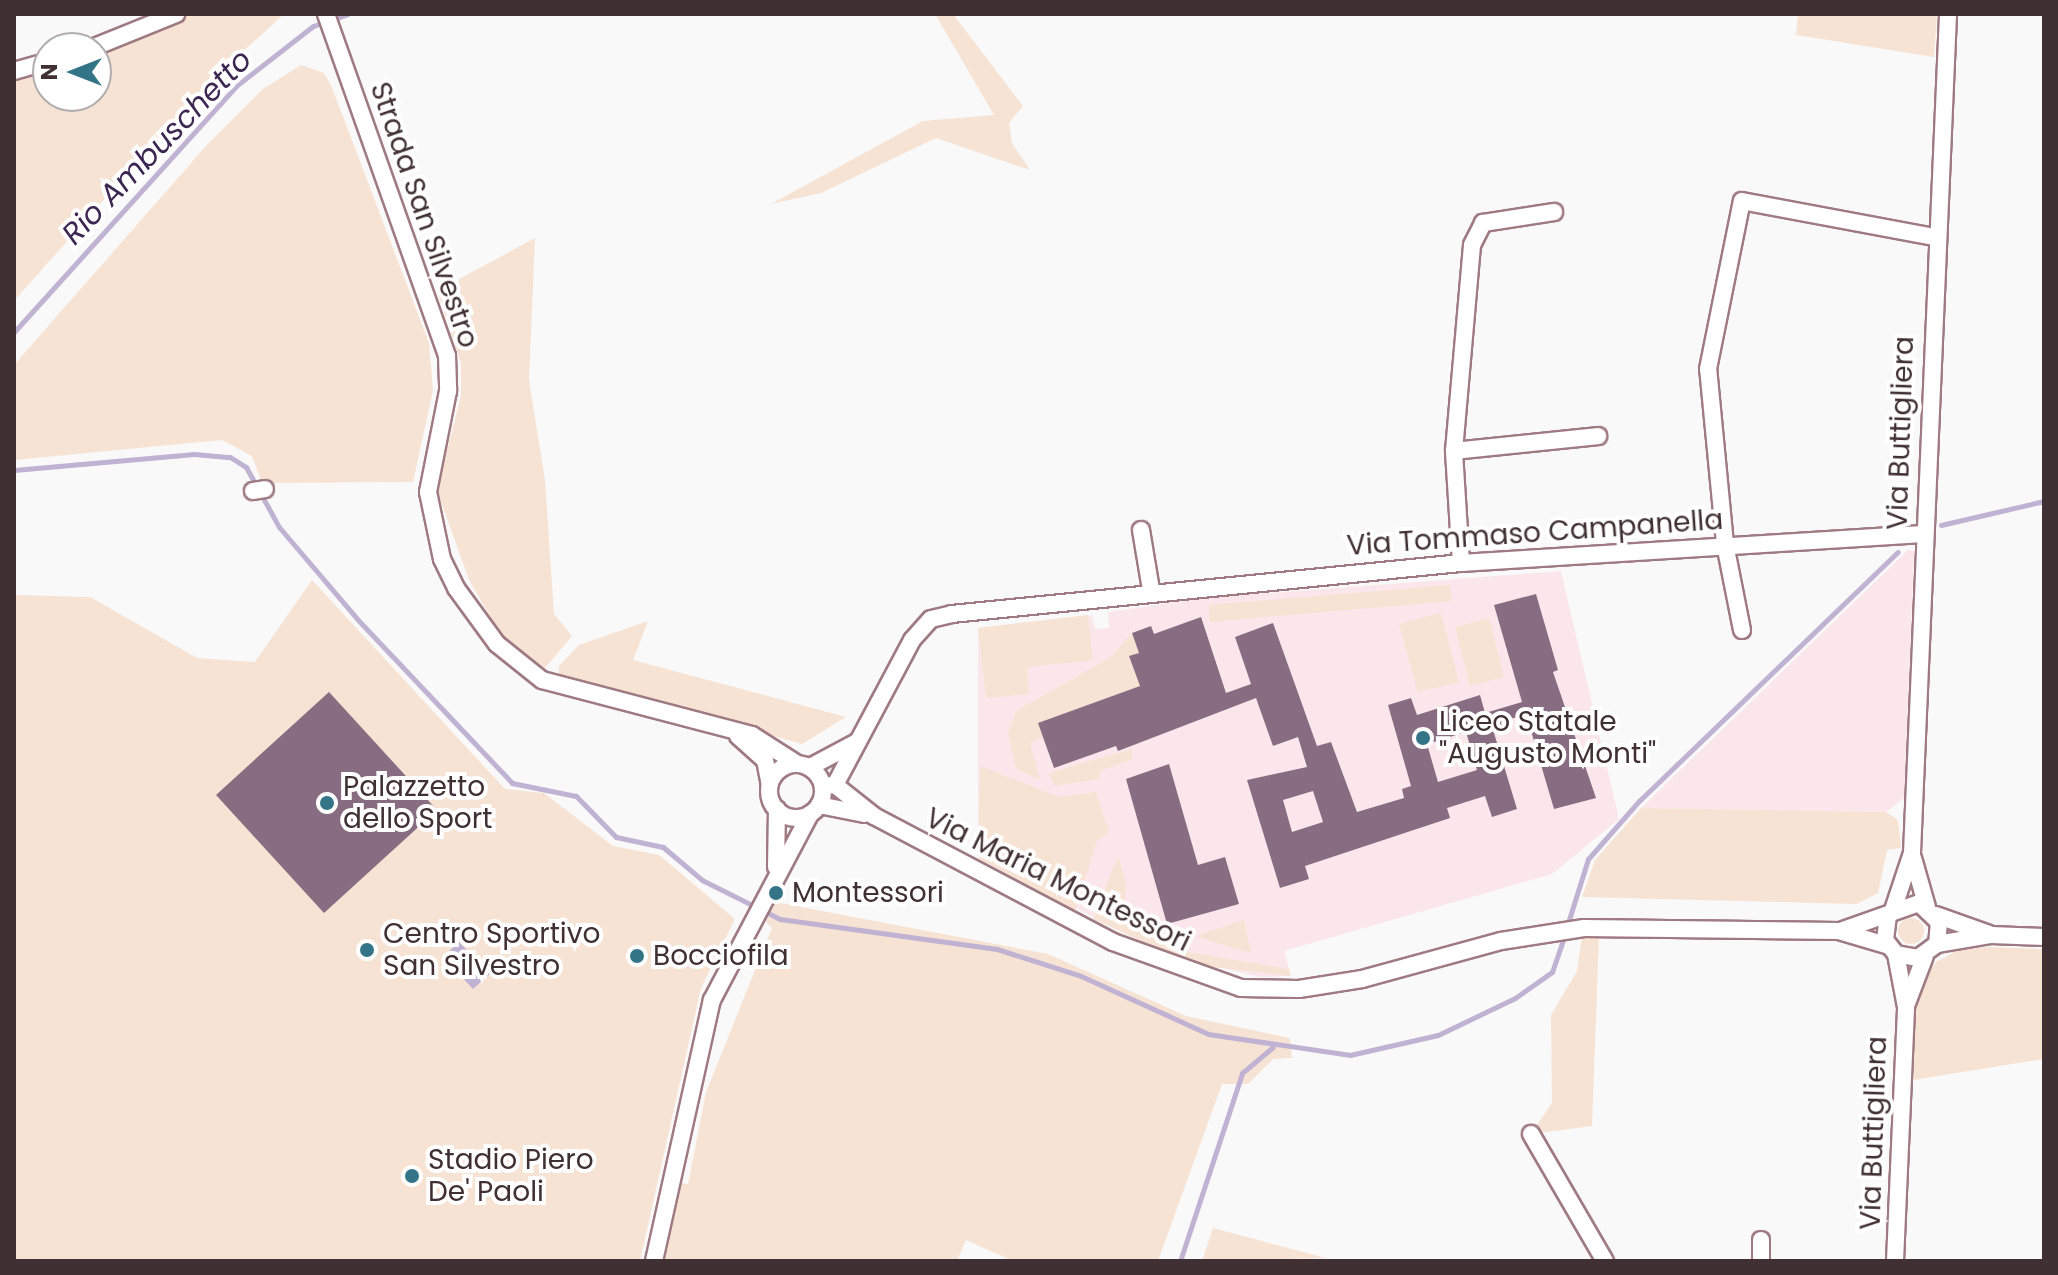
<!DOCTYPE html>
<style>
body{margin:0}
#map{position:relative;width:2058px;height:1275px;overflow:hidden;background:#f9f9f9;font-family:Poppins,sans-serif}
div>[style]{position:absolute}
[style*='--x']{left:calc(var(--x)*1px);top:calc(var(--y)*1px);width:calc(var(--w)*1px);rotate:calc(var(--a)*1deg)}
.built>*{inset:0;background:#fbe7eb}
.green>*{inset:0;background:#f7e3d4}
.round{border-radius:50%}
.water>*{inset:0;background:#bfb2d2}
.stream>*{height:5px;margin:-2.5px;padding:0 2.5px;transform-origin:2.5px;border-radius:2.5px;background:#bfb2d2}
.building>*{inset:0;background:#886d82}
.roads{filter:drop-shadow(2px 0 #9f7a83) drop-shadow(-2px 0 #9f7a83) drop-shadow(0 2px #9f7a83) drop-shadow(0 -2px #9f7a83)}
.minor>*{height:16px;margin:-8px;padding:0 8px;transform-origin:8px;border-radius:8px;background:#fff}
.minor>.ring{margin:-8px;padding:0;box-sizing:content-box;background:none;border:16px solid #fff;border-radius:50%}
.dots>*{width:22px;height:22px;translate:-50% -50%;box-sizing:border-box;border:4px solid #fff;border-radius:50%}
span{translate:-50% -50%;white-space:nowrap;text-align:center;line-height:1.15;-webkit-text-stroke:8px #fff;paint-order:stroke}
.street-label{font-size:28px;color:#403034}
.poi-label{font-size:28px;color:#403034}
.left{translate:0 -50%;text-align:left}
.water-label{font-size:30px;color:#3c2752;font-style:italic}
.frame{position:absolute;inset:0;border:16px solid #403034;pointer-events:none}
.north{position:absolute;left:32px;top:32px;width:80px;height:80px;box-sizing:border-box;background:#fff;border:2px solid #b3acae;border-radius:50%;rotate:270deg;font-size:22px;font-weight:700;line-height:32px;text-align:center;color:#403034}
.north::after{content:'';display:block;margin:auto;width:28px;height:36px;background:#337587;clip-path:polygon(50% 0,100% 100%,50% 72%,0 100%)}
</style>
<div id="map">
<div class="built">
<i style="clip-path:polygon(1908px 550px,1914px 551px,1904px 798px,1886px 812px,1641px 808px)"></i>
<i style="clip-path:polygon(1561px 571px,1619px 819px,1552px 874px,1284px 951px,1291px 976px,1259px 977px,1163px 953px,978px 858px,978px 628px,1092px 615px,1095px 629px,1109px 628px,1108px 612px,1204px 598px)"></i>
</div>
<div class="green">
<i style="clip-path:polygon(192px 14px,284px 14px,203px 88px,14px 301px,14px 78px,48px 69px,48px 96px,96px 96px,96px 56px)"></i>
<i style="clip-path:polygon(935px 14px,953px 14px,1023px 106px,1009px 123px,1012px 143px,1030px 170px,936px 138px,821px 193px,771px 204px,923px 121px,994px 115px)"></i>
<i style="clip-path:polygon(1798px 14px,1937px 14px,1934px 57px,1796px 35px)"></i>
<i style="clip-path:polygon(301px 65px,324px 73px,331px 85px,429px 343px,433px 390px,413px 482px,262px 483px,252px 456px,222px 440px,14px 460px,14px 365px,205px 147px,263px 89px)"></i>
<i style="clip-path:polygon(535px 238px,529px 380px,545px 480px,554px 614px,572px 636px,545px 668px,502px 637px,469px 580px,437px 490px,461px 396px,461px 363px,437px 291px)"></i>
<i style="clip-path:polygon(312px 580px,505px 789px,544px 793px,613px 846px,659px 855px,735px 919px,701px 988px,640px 1261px,14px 1261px,14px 595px,90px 597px,197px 658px,255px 662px)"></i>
<i style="clip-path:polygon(1450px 585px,1452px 601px,1210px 622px,1209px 605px)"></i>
<i style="clip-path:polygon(1441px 613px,1459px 682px,1418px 692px,1399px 624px)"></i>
<i style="clip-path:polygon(1088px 615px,1093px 660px,1027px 667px,1029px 694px,986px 698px,978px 628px)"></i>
<i style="clip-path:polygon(1489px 618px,1504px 677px,1470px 686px,1455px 627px)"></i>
<i style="clip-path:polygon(648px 621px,633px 660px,846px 717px,802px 744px,559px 676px,559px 666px,579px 645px)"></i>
<i style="clip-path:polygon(1132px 633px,1139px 653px,1129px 657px,1140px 686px,1038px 723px,1043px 737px,1030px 743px,1040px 780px,1016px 769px,1008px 733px,1016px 711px,1111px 657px)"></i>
<i style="clip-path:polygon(1132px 749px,1132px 759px,1100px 771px,1099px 779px,1054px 786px,1049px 773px)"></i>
<i style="clip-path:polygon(980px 766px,1059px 797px,1096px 792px,1109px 832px,1097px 841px,1075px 911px,978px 858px)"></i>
<i style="clip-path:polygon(1641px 808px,1886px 812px,1898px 820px,1901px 848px,1887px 850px,1878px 893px,1857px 904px,1582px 897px,1595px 860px)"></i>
<i style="clip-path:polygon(1118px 856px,1126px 882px,1124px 911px,1140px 926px,1186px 952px,1289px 969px,1291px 976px,1196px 965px,1093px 919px)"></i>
<i style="clip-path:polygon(775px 902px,1048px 954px,1186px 1016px,1290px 1038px,1292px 1058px,1273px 1059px,1248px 1084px,1222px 1084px,1158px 1261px,1013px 1261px,966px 1240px,957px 1261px,661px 1261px,675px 1182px,688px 1184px,706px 1092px,772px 928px,766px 922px)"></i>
<i class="round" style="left:1898px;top:918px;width:26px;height:26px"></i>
<i style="clip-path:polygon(1244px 920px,1251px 953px,1195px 936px)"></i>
<i style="clip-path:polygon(1582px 936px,1599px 937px,1592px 1126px,1531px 1134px,1552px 1103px,1551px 1015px,1577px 971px)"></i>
<i style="clip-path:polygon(1989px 947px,2044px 949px,2044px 1059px,1913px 1080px,1916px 1000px,1924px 980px,1936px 962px,1958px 950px)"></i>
<i style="clip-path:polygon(1213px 1228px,1326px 1258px,1202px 1261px)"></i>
</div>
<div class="water">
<i style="clip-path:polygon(459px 942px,490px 974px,473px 989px,443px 957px)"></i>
</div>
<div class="stream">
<i style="--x:14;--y:332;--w:331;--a:-47.9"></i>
<i style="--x:236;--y:86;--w:98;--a:-37.9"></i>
<i style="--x:313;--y:26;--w:36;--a:-19"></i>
<i style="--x:14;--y:470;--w:181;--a:-5.1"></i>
<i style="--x:194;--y:454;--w:36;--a:5"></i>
<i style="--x:230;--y:457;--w:19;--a:32"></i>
<i style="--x:246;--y:467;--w:68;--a:61.2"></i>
<i style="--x:279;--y:527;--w:123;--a:49.6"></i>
<i style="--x:359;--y:621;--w:223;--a:46.6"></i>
<i style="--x:512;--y:783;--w:65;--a:11.5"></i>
<i style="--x:576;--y:796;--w:57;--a:45.7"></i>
<i style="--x:616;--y:837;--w:48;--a:12"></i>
<i style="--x:663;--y:847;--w:51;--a:40.2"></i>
<i style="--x:702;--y:880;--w:87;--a:26.6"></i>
<i style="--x:780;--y:919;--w:219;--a:7.9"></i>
<i style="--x:997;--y:949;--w:88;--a:17.8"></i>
<i style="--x:1081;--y:976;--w:140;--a:24.5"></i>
<i style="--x:1208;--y:1034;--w:144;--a:8.4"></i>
<i style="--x:1350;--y:1055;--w:90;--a:-12.8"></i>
<i style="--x:1438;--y:1035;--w:85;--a:-25.7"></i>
<i style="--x:1515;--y:998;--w:45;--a:-35.1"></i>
<i style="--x:1552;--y:972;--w:39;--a:-71"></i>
<i style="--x:1941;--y:525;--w:106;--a:-13.1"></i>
<i style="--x:1567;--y:926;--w:70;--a:-72.6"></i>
<i style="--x:1588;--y:859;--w:77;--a:-48.7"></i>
<i style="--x:1639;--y:801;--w:359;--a:-43.9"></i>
<i style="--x:1180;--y:1261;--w:198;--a:-71.7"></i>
<i style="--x:1242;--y:1073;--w:40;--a:-40"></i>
</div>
<div class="building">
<i style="clip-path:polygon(evenodd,1536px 594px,1558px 670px,1553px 672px,1596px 798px,1554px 809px,1526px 714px,1501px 722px,1503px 730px,1494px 733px,1517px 809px,1492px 817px,1485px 796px,1447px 808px,1450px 818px,1305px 866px,1309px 879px,1280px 888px,1247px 780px,1307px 767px,1298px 737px,1273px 746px,1256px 698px,1118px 751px,1116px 746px,1054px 768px,1038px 723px,1140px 686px,1129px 656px,1139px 653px,1132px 633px,1151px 626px,1154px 634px,1201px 617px,1226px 693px,1251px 684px,1235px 637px,1273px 623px,1317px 746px,1331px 742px,1357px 812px,1404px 798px,1402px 789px,1411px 786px,1388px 705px,1411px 698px,1417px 715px,1480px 695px,1485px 713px,1522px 702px,1494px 605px,1536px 594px,1466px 732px,1477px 770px,1438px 782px,1427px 744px,1466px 732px,1536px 594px,1313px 791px,1323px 822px,1292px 832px,1283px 800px,1313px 791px)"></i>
<i style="clip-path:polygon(329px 692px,437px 810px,324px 913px,216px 795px)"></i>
<i style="clip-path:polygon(1169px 764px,1198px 865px,1225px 857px,1239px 904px,1167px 924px,1126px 779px)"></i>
</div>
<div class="roads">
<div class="minor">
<i style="--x:326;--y:14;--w:363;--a:70.5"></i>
<i style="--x:447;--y:356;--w:35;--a:88"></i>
<i style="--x:448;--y:391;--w:103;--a:101.2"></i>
<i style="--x:428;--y:492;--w:68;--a:78.2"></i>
<i style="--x:442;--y:559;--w:32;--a:64"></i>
<i style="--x:456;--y:588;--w:69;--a:53.8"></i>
<i style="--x:497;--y:644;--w:58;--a:38.7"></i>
<i style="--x:542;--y:680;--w:217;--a:14.7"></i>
<i style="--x:752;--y:735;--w:52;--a:32.5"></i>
<i style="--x:92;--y:48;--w:91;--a:-22"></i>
<i style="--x:14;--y:71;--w:35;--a:-16"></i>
<i style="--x:1454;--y:451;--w:145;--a:-5.9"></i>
<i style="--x:253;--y:491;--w:12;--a:-9"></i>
<i style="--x:1141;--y:530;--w:61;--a:80.5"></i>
<i style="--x:1461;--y:563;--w:112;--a:-93.6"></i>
<i style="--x:1454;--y:451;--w:207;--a:-85"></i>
<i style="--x:1472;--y:245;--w:25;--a:-63"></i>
<i style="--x:1483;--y:223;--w:72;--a:-8.8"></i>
<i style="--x:1742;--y:630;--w:88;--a:-101.2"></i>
<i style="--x:1725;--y:544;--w:176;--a:-95.5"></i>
<i style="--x:1708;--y:369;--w:171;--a:-78.6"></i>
<i style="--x:1742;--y:201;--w:195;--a:10.6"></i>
<i style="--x:738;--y:736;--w:36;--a:42"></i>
<i style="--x:765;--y:760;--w:25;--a:79"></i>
<i class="ring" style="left:769px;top:764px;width:38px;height:38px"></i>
<i style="--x:810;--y:767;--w:53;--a:-28"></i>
<i style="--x:835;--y:785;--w:164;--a:-62"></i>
<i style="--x:912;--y:640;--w:28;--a:-48"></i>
<i style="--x:931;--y:619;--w:22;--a:-13"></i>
<i style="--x:952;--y:614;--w:512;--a:-5.72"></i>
<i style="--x:1461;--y:563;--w:463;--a:-3.6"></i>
<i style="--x:823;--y:786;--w:12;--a:-5"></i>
<i style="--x:835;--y:785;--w:50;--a:38.5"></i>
<i style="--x:874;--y:816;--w:270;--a:27.8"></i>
<i style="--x:1113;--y:942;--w:136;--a:19.8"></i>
<i style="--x:1241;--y:988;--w:58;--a:1"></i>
<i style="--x:1299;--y:989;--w:64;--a:-9"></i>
<i style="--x:1362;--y:979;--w:144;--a:-15.3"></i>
<i style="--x:1501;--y:941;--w:84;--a:-8.9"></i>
<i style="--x:1584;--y:928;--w:255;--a:0.7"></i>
<i style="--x:1839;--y:931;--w:52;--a:16.7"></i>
<i style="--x:819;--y:805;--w:46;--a:11.3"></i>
<i style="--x:1913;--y:858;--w:51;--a:74.1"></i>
<i style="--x:776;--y:867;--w:58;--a:-89"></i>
<i style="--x:1893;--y:910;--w:60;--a:-71.6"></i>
<i style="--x:1912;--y:853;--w:840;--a:-87.54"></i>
<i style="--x:1936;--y:915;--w:56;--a:19.7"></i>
<i style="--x:1840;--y:931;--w:84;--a:-19.5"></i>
<i style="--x:1919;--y:903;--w:28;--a:44"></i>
<i style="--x:1939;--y:922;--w:22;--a:95"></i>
<i style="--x:1937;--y:944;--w:24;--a:144"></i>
<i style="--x:1918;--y:958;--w:22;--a:-170"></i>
<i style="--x:1896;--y:954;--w:18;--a:-128"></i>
<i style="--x:1885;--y:940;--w:23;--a:-83"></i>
<i style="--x:1937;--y:944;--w:55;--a:-9.5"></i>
<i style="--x:1991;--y:935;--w:53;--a:2.2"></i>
<i style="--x:1906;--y:1006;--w:53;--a:-69.2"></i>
<i style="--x:1531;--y:1134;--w:147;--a:59.8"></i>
<i style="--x:654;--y:1261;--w:267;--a:-77.5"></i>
<i style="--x:712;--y:1000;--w:210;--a:-62.2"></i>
<i style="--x:1761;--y:1261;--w:21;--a:-90"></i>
<i style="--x:1895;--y:1261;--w:254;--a:-87.5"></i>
<i style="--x:1906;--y:1007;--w:54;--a:-100.7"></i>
</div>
</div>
<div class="dots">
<i style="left:1423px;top:738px;background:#337587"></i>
<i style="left:327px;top:803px;background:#337587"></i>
<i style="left:776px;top:893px;background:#337587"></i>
<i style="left:367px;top:950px;background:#337587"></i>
<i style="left:637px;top:956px;background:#337587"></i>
<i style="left:412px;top:1176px;background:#337587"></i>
</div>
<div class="street-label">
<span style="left:424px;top:215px;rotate:71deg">Strada San Silvestro</span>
<span style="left:1901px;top:433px;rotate:-88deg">Via Buttigliera</span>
<span style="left:1535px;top:533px;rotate:-4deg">Via Tommaso Campanella</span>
<span style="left:1058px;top:880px;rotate:26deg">Via Maria Montessori</span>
<span style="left:1874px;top:1133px;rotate:-88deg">Via Buttigliera</span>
</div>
<div class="poi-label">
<span class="left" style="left:1439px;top:738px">Liceo Statale<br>"Augusto Monti"</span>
<span class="left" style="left:343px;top:803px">Palazzetto<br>dello Sport</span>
<span class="left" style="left:792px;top:893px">Montessori</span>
<span class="left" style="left:383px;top:950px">Centro Sportivo<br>San Silvestro</span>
<span class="left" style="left:653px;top:956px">Bocciofila</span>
<span class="left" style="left:428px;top:1176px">Stadio Piero<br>De' Paoli</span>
</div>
<div class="water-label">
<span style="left:157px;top:147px;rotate:-46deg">Rio Ambuschetto</span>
</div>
<div class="frame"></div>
<div class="north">N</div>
</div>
